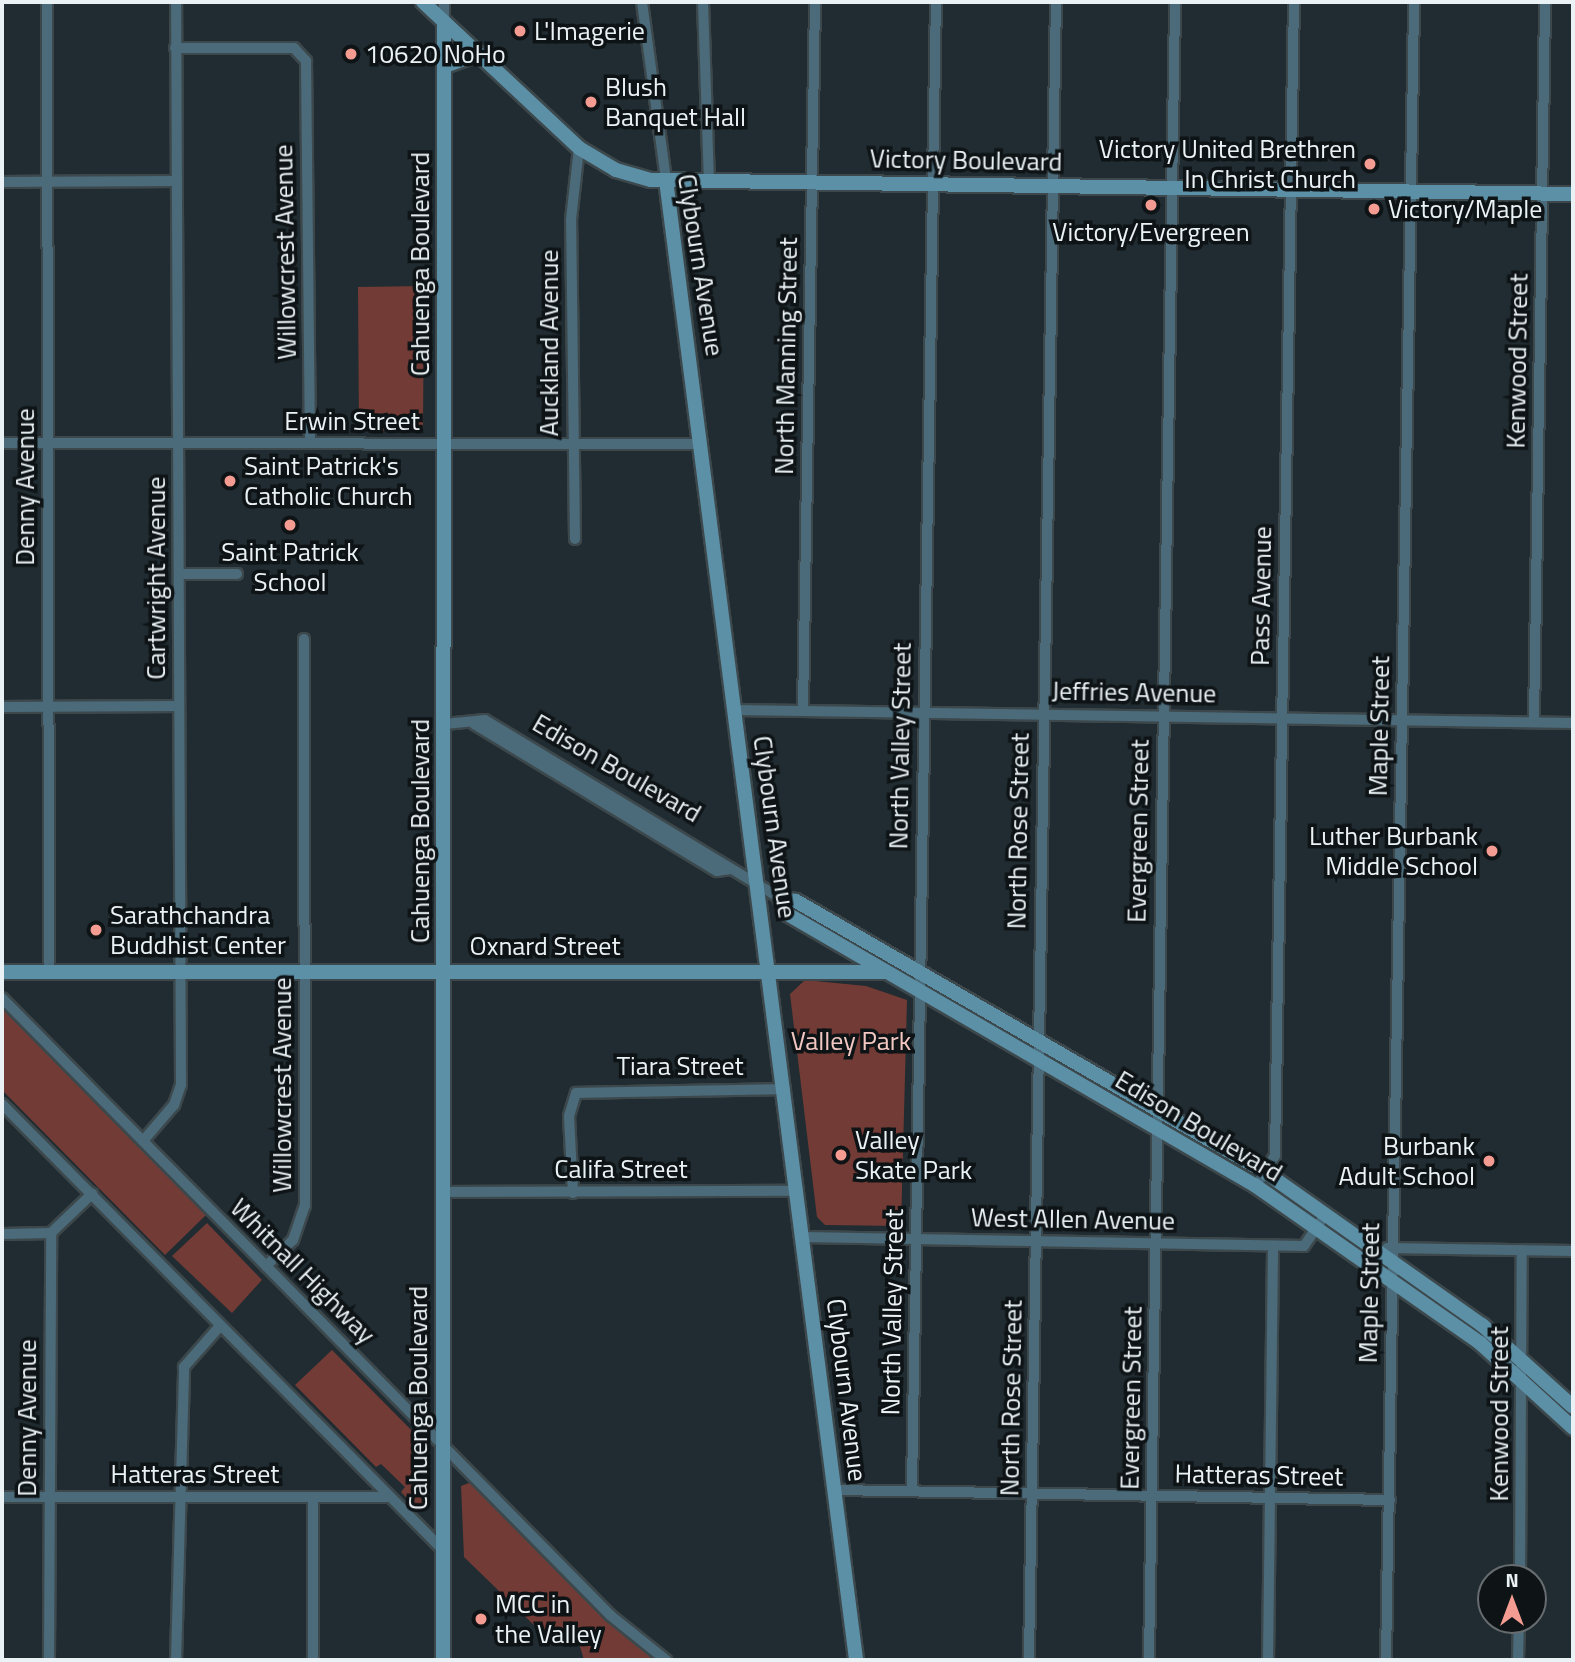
<!DOCTYPE html>
<style>
body{margin:0}
#map{position:relative;width:1575px;height:1662px;overflow:hidden;background:#202c31;font-family:"Titillium Web",sans-serif}
div>[style]{position:absolute}
[style*='--x']{left:calc(var(--x)*1px);top:calc(var(--y)*1px);width:calc(var(--w)*1px);rotate:calc(var(--a)*1deg)}
.green>*{inset:0;background:#733b35}
.roads{filter:drop-shadow(2px 0 #3c484c) drop-shadow(-2px 0 #3c484c) drop-shadow(0 2px #3c484c) drop-shadow(0 -2px #3c484c)}
.street>*{height:10px;margin:-5px;padding:0 5px;transform-origin:5px;border-radius:5px;background:#4b6b7a}
.secondary>*{height:14px;margin:-7px;padding:0 7px;transform-origin:7px;border-radius:7px;background:#5c90a7}
.dots>*{width:19px;height:19px;translate:-50% -50%;box-sizing:border-box;border:4px solid #0e1316;border-radius:50%}
span{translate:-50% -50%;white-space:nowrap;text-align:center;line-height:1.15;-webkit-text-stroke:7px #0e1316;paint-order:stroke}
.poi-label{font-size:26px;color:#eaf2f5}
.left{translate:0 -50%;text-align:left}
.right{translate:-100% -50%;text-align:right}
.street-label{font-size:26px;color:#eaf2f5}
.park-label{font-size:26px;color:#f4c8c2}
.frame{position:absolute;inset:0;border:4px solid #eaf2f5;pointer-events:none}
.north{position:absolute;left:1477px;top:1564px;width:70px;height:70px;box-sizing:border-box;background:#0e1316;border:2px solid #666c6f;border-radius:50%;rotate:0deg;font-size:19px;font-weight:700;line-height:28px;text-align:center;color:#eaf2f5}
.north::after{content:'';display:block;margin:auto;width:24px;height:32px;background:#f59c92;clip-path:polygon(50% 0,100% 100%,50% 72%,0 100%)}
</style>
<div id="map">
<div class="green">
<i style="clip-path:polygon(424px 286px,423px 430px,359px 431px,358px 287px)"></i>
<i style="clip-path:polygon(805px 980px,866px 986px,907px 1000px,901px 1226px,825px 1225px,817px 1217px,790px 994px)"></i>
<i style="clip-path:polygon(2px 1006px,206px 1215px,165px 1255px,2px 1090px)"></i>
<i style="clip-path:polygon(207px 1223px,262px 1280px,232px 1313px,172px 1256px)"></i>
<i style="clip-path:polygon(332px 1350px,430px 1449px,429px 1503px,415px 1507px,401px 1492px,405px 1487px,381px 1464px,376px 1467px,295px 1385px)"></i>
<i style="clip-path:polygon(469px 1483px,478px 1487px,653px 1660px,584px 1660px,576px 1633px,541px 1632px,464px 1557px,461px 1486px)"></i>
</div>
<div class="roads">
<div class="street">
<i style="--x:47;--y:2;--w:970;--a:89.88"></i>
<i style="--x:444;--y:2;--w:20;--a:90"></i>
<i style="--x:642;--y:2;--w:180;--a:82.3"></i>
<i style="--x:703;--y:2;--w:178;--a:88.1"></i>
<i style="--x:175;--y:48;--w:119;--a:0"></i>
<i style="--x:294;--y:48;--w:18;--a:47"></i>
<i style="--x:306;--y:61;--w:382;--a:89.4"></i>
<i style="--x:2;--y:182;--w:173;--a:-0.3"></i>
<i style="--x:2;--y:443;--w:700;--a:0.08"></i>
<i style="--x:575;--y:539;--w:319;--a:-90.7"></i>
<i style="--x:571;--y:220;--w:72;--a:-83.7"></i>
<i style="--x:179;--y:574;--w:58;--a:0"></i>
<i style="--x:2;--y:707;--w:177;--a:-0.3"></i>
<i style="--x:735;--y:710;--w:838;--a:0.89"></i>
<i style="--x:803;--y:710;--w:708;--a:-89.03"></i>
<i style="--x:1534;--y:722;--w:720;--a:-89.12"></i>
<i style="--x:445;--y:724;--w:40;--a:-5.7"></i>
<i style="--x:485;--y:720;--w:345;--a:31.1"></i>
<i style="--x:474;--y:724;--w:284;--a:31.2"></i>
<i style="--x:717;--y:871;--w:14;--a:-8"></i>
<i style="--x:2;--y:998;--w:866;--a:45.42"></i>
<i style="--x:610;--y:1615;--w:72;--a:38.8"></i>
<i style="--x:2;--y:1104;--w:626;--a:45.32"></i>
<i style="--x:143;--y:1141;--w:48;--a:-49.3"></i>
<i style="--x:174;--y:1105;--w:21;--a:-71"></i>
<i style="--x:181;--y:1085;--w:1083;--a:-90.26"></i>
<i style="--x:1261;--y:1178;--w:26;--a:-58"></i>
<i style="--x:1275;--y:1156;--w:1154;--a:-89.06"></i>
<i style="--x:443;--y:1192;--w:355;--a:-0.2"></i>
<i style="--x:573;--y:1193;--w:77;--a:-93"></i>
<i style="--x:569;--y:1116;--w:24;--a:-73"></i>
<i style="--x:576;--y:1093;--w:209;--a:-1.1"></i>
<i style="--x:2;--y:1234;--w:49;--a:-1.2"></i>
<i style="--x:804;--y:1237;--w:500;--a:1.03"></i>
<i style="--x:1304;--y:1246;--w:29;--a:-56"></i>
<i style="--x:1387;--y:1248;--w:186;--a:0.9"></i>
<i style="--x:266;--y:1266;--w:37;--a:-44"></i>
<i style="--x:293;--y:1240;--w:36;--a:-71"></i>
<i style="--x:305;--y:1206;--w:567;--a:-90.1"></i>
<i style="--x:835;--y:1490;--w:555;--a:1.03"></i>
<i style="--x:912;--y:1490;--w:1488;--a:-89.08"></i>
<i style="--x:2;--y:1497;--w:386;--a:0"></i>
<i style="--x:313;--y:1497;--w:163;--a:90"></i>
<i style="--x:1520;--y:1578;--w:328;--a:-89.7"></i>
<i style="--x:49;--y:1660;--w:427;--a:-89.7"></i>
<i style="--x:51;--y:1233;--w:57;--a:-43.6"></i>
<i style="--x:176;--y:1660;--w:293;--a:-88.4"></i>
<i style="--x:184;--y:1367;--w:53;--a:-48.8"></i>
<i style="--x:1029;--y:1660;--w:1658;--a:-89.07"></i>
<i style="--x:1149;--y:1660;--w:1658;--a:-89.1"></i>
<i style="--x:1268;--y:1660;--w:414;--a:-89.3"></i>
<i style="--x:1386;--y:1660;--w:1658;--a:-89.03"></i>
<i style="--x:1518;--y:1660;--w:40;--a:-88.6"></i>
</div>
<div class="secondary">
<i style="--x:423;--y:2;--w:214;--a:43.1"></i>
<i style="--x:579;--y:148;--w:43;--a:30.7"></i>
<i style="--x:616;--y:170;--w:36;--a:16"></i>
<i style="--x:651;--y:180;--w:922;--a:0.87"></i>
<i style="--x:445;--y:66;--w:35;--a:-20"></i>
<i style="--x:666;--y:180;--w:1492;--a:82.68"></i>
<i style="--x:780;--y:898;--w:19;--a:62"></i>
<i style="--x:789;--y:915;--w:540;--a:30.13"></i>
<i style="--x:1256;--y:1186;--w:274;--a:35"></i>
<i style="--x:1480;--y:1343;--w:126;--a:42.4"></i>
<i style="--x:780;--y:898;--w:16;--a:11"></i>
<i style="--x:796;--y:901;--w:542;--a:30.02"></i>
<i style="--x:1265;--y:1172;--w:266;--a:35.2"></i>
<i style="--x:1482;--y:1325;--w:122;--a:42"></i>
<i style="--x:2;--y:972;--w:884;--a:0"></i>
<i style="--x:443;--y:1660;--w:1638;--a:-89.97"></i>
</div>
</div>
<div class="dots">
<i style="left:520px;top:31px;background:#f59c92"></i>
<i style="left:351px;top:54px;background:#f59c92"></i>
<i style="left:591px;top:102px;background:#f59c92"></i>
<i style="left:1370px;top:164px;background:#f59c92"></i>
<i style="left:1151px;top:205px;background:#f59c92"></i>
<i style="left:1374px;top:209px;background:#f59c92"></i>
<i style="left:230px;top:481px;background:#f59c92"></i>
<i style="left:290px;top:525px;background:#f59c92"></i>
<i style="left:1492px;top:851px;background:#f59c92"></i>
<i style="left:96px;top:930px;background:#f59c92"></i>
<i style="left:841px;top:1155px;background:#f59c92"></i>
<i style="left:1489px;top:1161px;background:#f59c92"></i>
<i style="left:481px;top:1619px;background:#f59c92"></i>
</div>
<div class="poi-label">
<span class="left" style="left:534px;top:31px">L'Imagerie</span>
<span class="left" style="left:365px;top:54px">10620 NoHo</span>
<span class="left" style="left:605px;top:102px">Blush<br>Banquet Hall</span>
<span class="right" style="left:1356px;top:164px">Victory United Brethren<br>In Christ Church</span>
<span class="left" style="left:1388px;top:209px">Victory/Maple</span>
<span style="left:1151px;top:232px">Victory/Evergreen</span>
<span class="left" style="left:244px;top:481px">Saint Patrick's<br>Catholic Church</span>
<span style="left:290px;top:567px">Saint Patrick<br>School</span>
<span class="right" style="left:1478px;top:851px">Luther Burbank<br>Middle School</span>
<span class="left" style="left:110px;top:930px">Sarathchandra<br>Buddhist Center</span>
<span class="left" style="left:855px;top:1155px">Valley<br>Skate Park</span>
<span class="right" style="left:1475px;top:1161px">Burbank<br>Adult School</span>
<span class="left" style="left:495px;top:1619px">MCC in<br>the Valley</span>
</div>
<div class="street-label">
<span style="left:966px;top:160px;rotate:1deg">Victory Boulevard</span>
<span style="left:285px;top:252px;rotate:-91deg">Willowcrest Avenue</span>
<span style="left:420px;top:264px;rotate:-90deg">Cahuenga Boulevard</span>
<span style="left:701px;top:265px;rotate:81deg">Clybourn Avenue</span>
<span style="left:549px;top:343px;rotate:-90deg">Auckland Avenue</span>
<span style="left:786px;top:356px;rotate:-89deg">North Manning Street</span>
<span style="left:1517px;top:361px;rotate:-89deg">Kenwood Street</span>
<span style="left:352px;top:421px">Erwin Street</span>
<span style="left:25px;top:487px;rotate:-90deg">Denny Avenue</span>
<span style="left:156px;top:578px;rotate:-90deg">Cartwright Avenue</span>
<span style="left:1261px;top:596px;rotate:-89deg">Pass Avenue</span>
<span style="left:1134px;top:692px;rotate:1deg">Jeffries Avenue</span>
<span style="left:1379px;top:726px;rotate:-89deg">Maple Street</span>
<span style="left:900px;top:746px;rotate:-89deg">North Valley Street</span>
<span style="left:617px;top:768px;rotate:30deg">Edison Boulevard</span>
<span style="left:775px;top:827px;rotate:82deg">Clybourn Avenue</span>
<span style="left:420px;top:831px;rotate:-90deg">Cahuenga Boulevard</span>
<span style="left:1018px;top:831px;rotate:-89deg">North Rose Street</span>
<span style="left:1138px;top:831px;rotate:-89deg">Evergreen Street</span>
<span style="left:545px;top:946px">Oxnard Street</span>
<span style="left:680px;top:1066px">Tiara Street</span>
<span style="left:282px;top:1085px;rotate:-90deg">Willowcrest Avenue</span>
<span style="left:1199px;top:1126px;rotate:31deg">Edison Boulevard</span>
<span style="left:621px;top:1169px">Califa Street</span>
<span style="left:1073px;top:1219px;rotate:1deg">West Allen Avenue</span>
<span style="left:303px;top:1271px;rotate:45deg">Whitnall Highway</span>
<span style="left:1369px;top:1293px;rotate:-89deg">Maple Street</span>
<span style="left:892px;top:1312px;rotate:-89deg">North Valley Street</span>
<span style="left:847px;top:1390px;rotate:83deg">Clybourn Avenue</span>
<span style="left:418px;top:1398px;rotate:-90deg">Cahuenga Boulevard</span>
<span style="left:1011px;top:1398px;rotate:-89deg">North Rose Street</span>
<span style="left:1131px;top:1398px;rotate:-89deg">Evergreen Street</span>
<span style="left:1499px;top:1414px;rotate:-90deg">Kenwood Street</span>
<span style="left:27px;top:1418px;rotate:-90deg">Denny Avenue</span>
<span style="left:195px;top:1474px">Hatteras Street</span>
<span style="left:1259px;top:1475px;rotate:1deg">Hatteras Street</span>
</div>
<div class="park-label">
<span style="left:851px;top:1041px">Valley Park</span>
</div>
<div class="frame"></div>
<div class="north">N</div>
</div>
